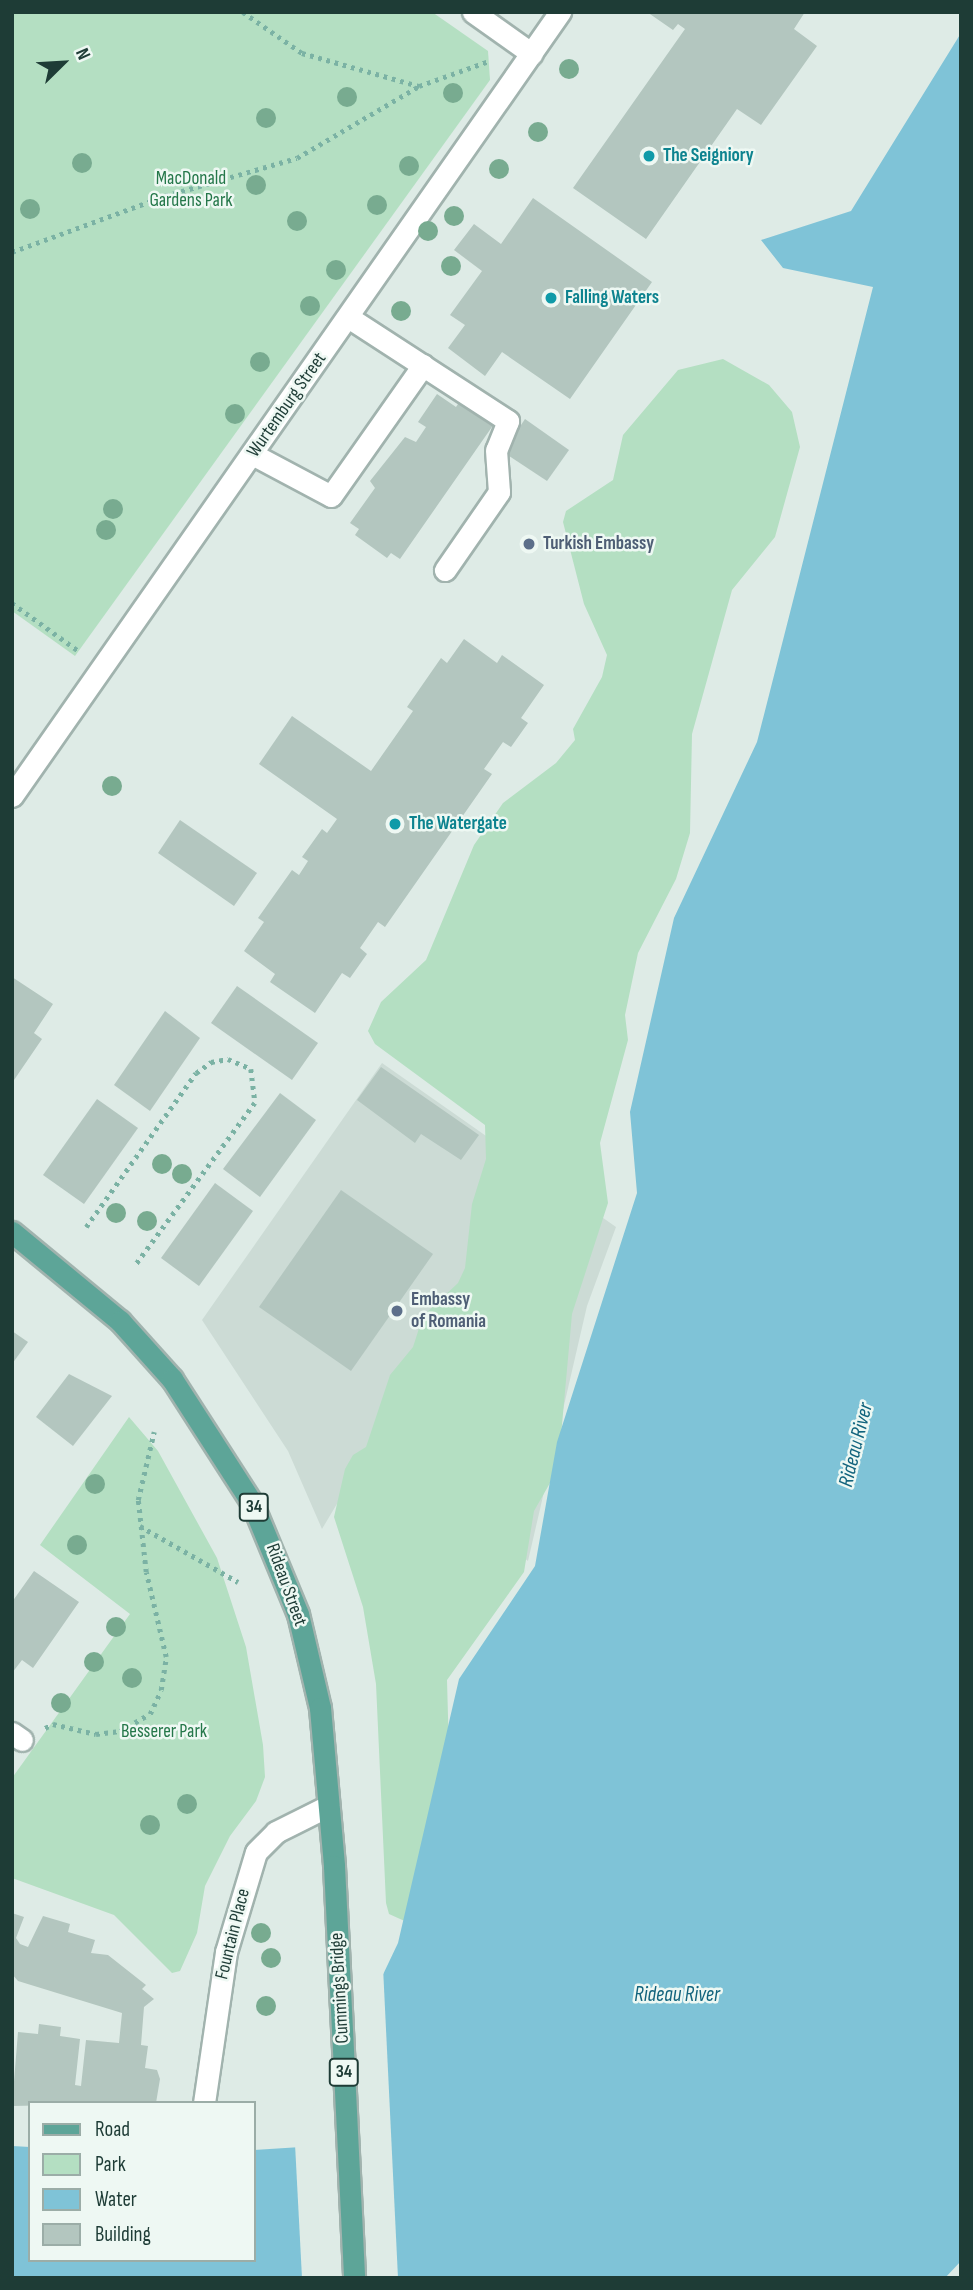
<!DOCTYPE html>
<style>
body{margin:0}
#map{position:relative;width:973px;height:2290px;overflow:hidden;background:#deebe6;font-family:"Sofia Sans Condensed",sans-serif}
div>[style]{position:absolute}
[style*='--x']{left:calc(var(--x)*1px);top:calc(var(--y)*1px);width:calc(var(--w)*1px);rotate:calc(var(--a)*1deg)}
.built>*{inset:0;background:#ccdbd5}
.green>*{inset:0;background:#b4dfc2}
.water>*{inset:0;background:#7fc3d7}
.pier>*{inset:0;background:#deebe6}
.building>*{inset:0;background:#b3c6bf}
.path>*{height:4.5px;margin-top:-2.25px;transform-origin:0;background:repeating-linear-gradient(90deg,#7bb2a4 0 3.5px,transparent 0 8.5px)}
.roads{filter:drop-shadow(2px 0 #a1b3ae) drop-shadow(-2px 0 #a1b3ae) drop-shadow(0 2px #a1b3ae) drop-shadow(0 -2px #a1b3ae)}
.minor>*{height:21px;margin:-10.5px;padding:0 10.5px;transform-origin:10.5px;border-radius:10.5px;background:#fff}
.major>*{height:21px;margin:-10.5px;padding:0 10.5px;transform-origin:10.5px;border-radius:10.5px;background:#5da598}
.trees>*{width:20px;height:20px;margin:-10px;border-radius:50%;background:#78ab90}
.dots>*{width:19px;height:19px;translate:-50% -50%;box-sizing:border-box;border:4px solid #eef8f3;border-radius:50%}
span{translate:-50% -50%;white-space:nowrap;text-align:center;line-height:1.15;-webkit-text-stroke:5px #eef8f3;paint-order:stroke}
.shield-label span{padding:2px 5px;background:#eef8f3;border:2px solid;border-radius:5px;-webkit-text-stroke-width:0}
.shield-label{font-size:18px;color:#1e3c36;font-weight:700}
.culture-label{font-size:19px;color:#0d838f;font-weight:700}
.left{translate:0 -50%;text-align:left}
.park-label{font-size:19px;color:#247749}
.street-label{font-size:19px;color:#1e3c36}
.service-label{font-size:19px;color:#4e5e75;font-weight:700}
.water-label{font-size:21px;color:#12647d;font-style:italic}
.frame{position:absolute;inset:0;border:14px solid #1e3c36;pointer-events:none}
.legend{position:absolute;left:28px;top:2101px;width:228px;height:161px;box-sizing:border-box;background:#eef8f3;border:2px solid #9bada7;margin:0;padding:9px 12px;list-style:none;font-size:21px;color:#1e3c36}
.legend li{display:flex;align-items:center;gap:14px;height:35px}
.legend b{width:35px;border:2px solid #9bada7}
.north{position:absolute;left:28px;top:28px;width:70px;height:70px;-webkit-text-stroke:5px #eef8f3;paint-order:stroke;rotate:66deg;font-size:19px;font-weight:700;line-height:28px;text-align:center;color:#1e3c36}
.north::after{content:'';display:block;margin:auto;width:24px;height:32px;background:#1e3c36;clip-path:polygon(50% 0,100% 100%,50% 72%,0 100%)}
</style>
<div id="map">
<div class="built">
<i style="clip-path:polygon(382px 1063px,616px 1227px,587px 1306px,528px 1561px,375px 1440px,322px 1529px,288px 1451px,202px 1320px)"></i>
</div>
<div class="green">
<i style="clip-path:polygon(12px 12px,432px 12px,488px 51px,490px 80px,75px 656px,12px 611px)"></i>
<i style="clip-path:polygon(723px 359px,769px 385px,792px 412px,800px 447px,775px 537px,732px 590px,692px 734px,690px 833px,676px 879px,638px 953px,625px 1015px,628px 1040px,600px 1143px,608px 1203px,572px 1314px,558px 1469px,534px 1511px,524px 1572px,447px 1680px,449px 1752px,409px 1923px,389px 1914px,386px 1903px,376px 1684px,363px 1607px,334px 1517px,345px 1469px,353px 1455px,366px 1447px,390px 1375px,413px 1347px,423px 1316px,458px 1283px,465px 1268px,472px 1204px,486px 1159px,485px 1125px,375px 1044px,368px 1031px,381px 1002px,426px 960px,474px 845px,503px 803px,556px 763px,575px 740px,573px 729px,602px 677px,607px 655px,584px 604px,563px 522px,566px 511px,613px 480px,623px 435px,678px 370px)"></i>
<i style="clip-path:polygon(129px 1417px,158px 1451px,217px 1558px,246px 1647px,263px 1745px,265px 1777px,256px 1801px,230px 1836px,205px 1886px,197px 1933px,180px 1971px,172px 1973px,114px 1915px,12px 1878px,12px 1778px,130px 1614px,40px 1545px)"></i>
</div>
<div class="water">
<i style="clip-path:polygon(961px 33px,961px 2261px,945px 2278px,12px 2278px,12px 2146px,30px 2147px,30px 2260px,254px 2260px,254px 2150px,301px 2147px,398px 1943px,459px 1679px,535px 1566px,557px 1442px,637px 1193px,630px 1112px,674px 918px,757px 742px,873px 287px,783px 268px,761px 240px,851px 211px)"></i>
</div>
<div class="pier">
<i style="clip-path:polygon(383px 1967px,398px 2278px,302px 2278px,295px 2144px)"></i>
</div>
<div class="building">
<i style="clip-path:polygon(647px 12px,805px 12px,794px 29px,817px 46px,761px 125px,737px 109px,646px 239px,573px 188px,685px 29px,678px 24px,673px 30px)"></i>
<i style="clip-path:polygon(533px 198px,652px 282px,570px 399px,502px 352px,485px 376px,448px 348px,465px 325px,450px 315px,482px 271px,454px 250px,474px 224px,501px 244px)"></i>
<i style="clip-path:polygon(437px 394px,456px 407px,460px 401px,494px 424px,400px 559px,391px 553px,387px 558px,355px 535px,359px 529px,350px 523px,375px 488px,370px 481px,405px 437px,416px 442px,426px 427px,418px 422px)"></i>
<i style="clip-path:polygon(525px 419px,569px 450px,547px 481px,503px 452px)"></i>
<i style="clip-path:polygon(464px 639px,497px 663px,502px 655px,544px 685px,521px 718px,528px 723px,511px 747px,503px 742px,484px 769px,492px 774px,385px 927px,378px 922px,360px 948px,367px 954px,350px 978px,342px 973px,315px 1013px,270px 982px,275px 974px,244px 951px,264px 922px,258px 918px,292px 870px,299px 875px,308px 861px,302px 857px,322px 829px,327px 833px,337px 819px,259px 764px,292px 716px,371px 771px,413px 711px,407px 707px,441px 658px,447px 663px)"></i>
<i style="clip-path:polygon(180px 820px,257px 873px,234px 906px,158px 853px)"></i>
<i style="clip-path:polygon(12px 977px,53px 1004px,34px 1033px,42px 1039px,12px 1083px)"></i>
<i style="clip-path:polygon(237px 986px,318px 1043px,292px 1080px,211px 1023px)"></i>
<i style="clip-path:polygon(165px 1011px,200px 1038px,150px 1111px,114px 1085px)"></i>
<i style="clip-path:polygon(381px 1067px,479px 1135px,461px 1160px,421px 1134px,415px 1143px,357px 1100px)"></i>
<i style="clip-path:polygon(280px 1093px,316px 1120px,260px 1197px,223px 1169px)"></i>
<i style="clip-path:polygon(97px 1099px,138px 1128px,84px 1204px,43px 1175px)"></i>
<i style="clip-path:polygon(215px 1183px,253px 1211px,199px 1286px,161px 1258px)"></i>
<i style="clip-path:polygon(341px 1190px,433px 1254px,351px 1371px,259px 1307px)"></i>
<i style="clip-path:polygon(12px 1331px,28px 1342px,12px 1364px)"></i>
<i style="clip-path:polygon(69px 1374px,112px 1396px,73px 1446px,36px 1417px)"></i>
<i style="clip-path:polygon(34px 1571px,79px 1602px,33px 1668px,22px 1660px,12px 1673px,12px 1602px)"></i>
<i style="clip-path:polygon(12px 1913px,24px 1917px,16px 1938px,20px 1944px,28px 1947px,43px 1916px,70px 1924px,68px 1932px,95px 1940px,91px 1953px,108px 1955px,146px 1985px,142px 1989px,154px 1999px,144px 2007px,141px 2045px,148px 2046px,145px 2068px,157px 2070px,160px 2079px,156px 2103px,12px 2106px,18px 2032px,38px 2034px,39px 2024px,61px 2027px,60px 2036px,80px 2039px,75px 2085px,81px 2086px,86px 2040px,119px 2043px,122px 2013px,18px 1981px,12px 1974px)"></i>
</div>
<div class="path">
<i style="--x:243;--y:12;--w:72;--a:34.8"></i>
<i style="--x:302;--y:53;--w:122;--a:15.8"></i>
<i style="--x:12;--y:252;--w:163;--a:-20.1"></i>
<i style="--x:165;--y:196;--w:137;--a:-16.1"></i>
<i style="--x:297;--y:158;--w:142;--a:-30.5"></i>
<i style="--x:419;--y:86;--w:74;--a:-19.7"></i>
<i style="--x:12;--y:603;--w:84;--a:35.8"></i>
<i style="--x:86;--y:1227;--w:189;--a:-54.5"></i>
<i style="--x:196;--y:1073;--w:19;--a:-36"></i>
<i style="--x:211;--y:1062;--w:17;--a:-10"></i>
<i style="--x:228;--y:1059;--w:25;--a:23"></i>
<i style="--x:251;--y:1069;--w:34;--a:83"></i>
<i style="--x:255;--y:1103;--w:202;--a:126.4"></i>
<i style="--x:140;--y:1526;--w:113;--a:29.7"></i>
<i style="--x:45;--y:1728;--w:9;--a:-27"></i>
<i style="--x:53;--y:1724;--w:44;--a:13.1"></i>
<i style="--x:96;--y:1734;--w:24;--a:-7"></i>
<i style="--x:120;--y:1731;--w:34;--a:-30"></i>
<i style="--x:150;--y:1714;--w:26;--a:-65"></i>
<i style="--x:161;--y:1690;--w:33;--a:-81"></i>
<i style="--x:166;--y:1657;--w:87;--a:-103.2"></i>
<i style="--x:146;--y:1572;--w:72;--a:-96.3"></i>
<i style="--x:138;--y:1500;--w:70;--a:-76.8"></i>
</div>
<div class="roads">
<div class="minor">
<i style="--x:473;--y:12;--w:72;--a:35.4"></i>
<i style="--x:348;--y:317;--w:191;--a:33"></i>
<i style="--x:508;--y:421;--w:31;--a:112"></i>
<i style="--x:496;--y:450;--w:42;--a:85.9"></i>
<i style="--x:499;--y:492;--w:95;--a:124.7"></i>
<i style="--x:252;--y:454;--w:89;--a:28"></i>
<i style="--x:331;--y:496;--w:160;--a:-54.9"></i>
<i style="--x:12;--y:796;--w:957;--a:-55.05"></i>
<i style="--x:12;--y:1733;--w:12;--a:35"></i>
<i style="--x:204;--y:2103;--w:153;--a:-81.7"></i>
<i style="--x:226;--y:1952;--w:104;--a:-73.3"></i>
<i style="--x:256;--y:1852;--w:28;--a:-45"></i>
<i style="--x:276;--y:1832;--w:58;--a:-26.6"></i>
</div>
<div class="major">
<i style="--x:12;--y:1232;--w:140;--a:39.5"></i>
<i style="--x:120;--y:1321;--w:78;--a:48.1"></i>
<i style="--x:172;--y:1379;--w:148;--a:57.2"></i>
<i style="--x:252;--y:1503;--w:120;--a:67.5"></i>
<i style="--x:298;--y:1614;--w:97;--a:76.8"></i>
<i style="--x:320;--y:1708;--w:159;--a:84.9"></i>
<i style="--x:334;--y:1866;--w:412;--a:87.2"></i>
</div>
</div>
<div class="trees">
<i style="left:569px;top:69px"></i>
<i style="left:453px;top:93px"></i>
<i style="left:347px;top:97px"></i>
<i style="left:266px;top:118px"></i>
<i style="left:538px;top:132px"></i>
<i style="left:82px;top:163px"></i>
<i style="left:409px;top:166px"></i>
<i style="left:499px;top:169px"></i>
<i style="left:256px;top:185px"></i>
<i style="left:377px;top:205px"></i>
<i style="left:30px;top:209px"></i>
<i style="left:454px;top:216px"></i>
<i style="left:297px;top:221px"></i>
<i style="left:428px;top:231px"></i>
<i style="left:451px;top:266px"></i>
<i style="left:336px;top:270px"></i>
<i style="left:310px;top:306px"></i>
<i style="left:401px;top:311px"></i>
<i style="left:260px;top:362px"></i>
<i style="left:235px;top:414px"></i>
<i style="left:113px;top:509px"></i>
<i style="left:106px;top:530px"></i>
<i style="left:112px;top:786px"></i>
<i style="left:162px;top:1164px"></i>
<i style="left:182px;top:1174px"></i>
<i style="left:116px;top:1213px"></i>
<i style="left:147px;top:1221px"></i>
<i style="left:95px;top:1484px"></i>
<i style="left:77px;top:1545px"></i>
<i style="left:116px;top:1627px"></i>
<i style="left:94px;top:1662px"></i>
<i style="left:132px;top:1678px"></i>
<i style="left:61px;top:1703px"></i>
<i style="left:187px;top:1804px"></i>
<i style="left:150px;top:1825px"></i>
<i style="left:261px;top:1933px"></i>
<i style="left:271px;top:1958px"></i>
<i style="left:266px;top:2006px"></i>
</div>
<div class="dots">
<i style="left:649px;top:156px;background:#0f9aa8"></i>
<i style="left:551px;top:298px;background:#0f9aa8"></i>
<i style="left:529px;top:544px;background:#5c6f8a"></i>
<i style="left:395px;top:824px;background:#0f9aa8"></i>
<i style="left:397px;top:1311px;background:#5c6f8a"></i>
</div>
<div class="shield-label">
<span style="left:254px;top:1507px">34</span>
<span style="left:344px;top:2072px">34</span>
</div>
<div class="culture-label">
<span class="left" style="left:663px;top:156px">The Seigniory</span>
<span class="left" style="left:565px;top:298px">Falling Waters</span>
<span class="left" style="left:409px;top:824px">The Watergate</span>
</div>
<div class="park-label">
<span style="left:191px;top:190px">MacDonald<br>Gardens Park</span>
<span style="left:164px;top:1732px">Besserer Park</span>
</div>
<div class="street-label">
<span style="left:287px;top:405px;rotate:-55deg">Wurtemburg Street</span>
<span style="left:286px;top:1585px;rotate:70deg">Rideau Street</span>
<span style="left:233px;top:1934px;rotate:-76deg">Fountain Place</span>
<span style="left:340px;top:1988px;rotate:-93deg">Cummings Bridge</span>
</div>
<div class="service-label">
<span class="left" style="left:543px;top:544px">Turkish Embassy</span>
<span class="left" style="left:411px;top:1311px">Embassy<br>of Romania</span>
</div>
<div class="water-label">
<span style="left:856px;top:1445px;rotate:-76deg">Rideau River</span>
<span style="left:677px;top:1995px">Rideau River</span>
</div>
<div class="frame"></div>
<ul class="legend">
<li><b style="height:9px;background:#5da598"></b>Road</li>
<li><b style="height:19px;background:#b4dfc2"></b>Park</li>
<li><b style="height:19px;background:#7fc3d7"></b>Water</li>
<li><b style="height:19px;background:#b3c6bf"></b>Building</li>
</ul>
<div class="north">N</div>
</div>
